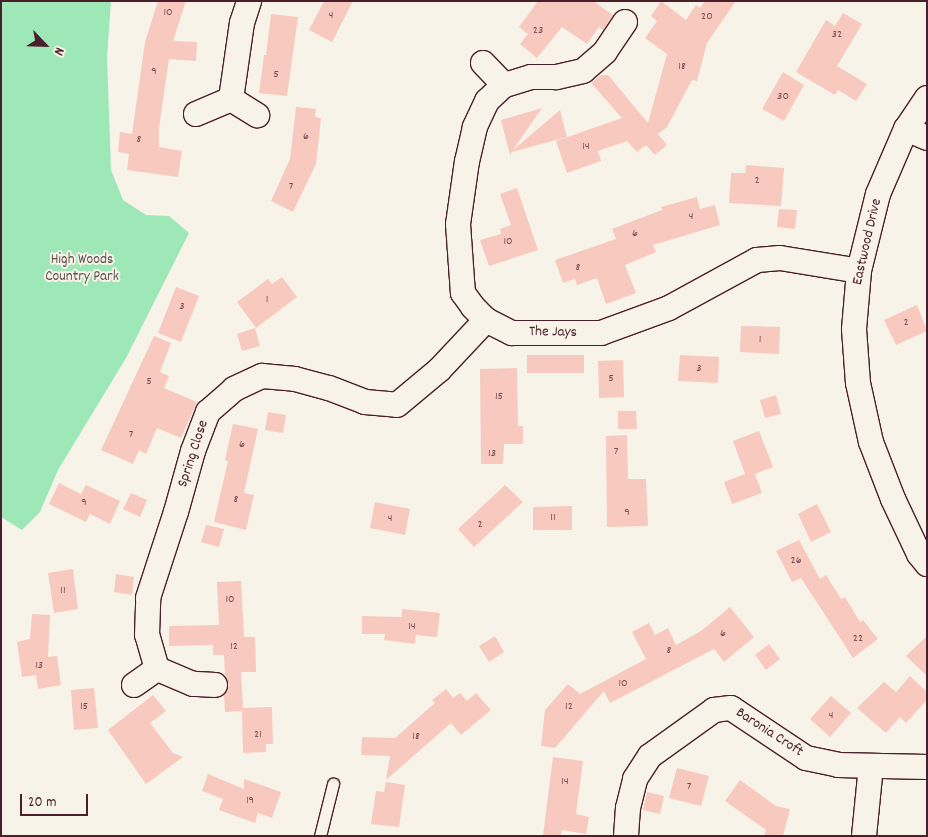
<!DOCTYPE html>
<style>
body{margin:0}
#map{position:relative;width:928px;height:837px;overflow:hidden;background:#f7f3e8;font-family:Dekko,sans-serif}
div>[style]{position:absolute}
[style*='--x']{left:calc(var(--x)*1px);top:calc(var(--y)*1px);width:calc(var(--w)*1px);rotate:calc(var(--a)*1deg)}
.green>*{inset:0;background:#9ee7b6}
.building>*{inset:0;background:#f8c9bf}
.roads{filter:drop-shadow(1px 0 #4a1f2b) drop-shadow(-1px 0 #4a1f2b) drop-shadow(0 1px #4a1f2b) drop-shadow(0 -1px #4a1f2b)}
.service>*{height:11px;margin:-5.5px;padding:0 5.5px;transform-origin:5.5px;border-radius:5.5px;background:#f7f3e8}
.minor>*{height:24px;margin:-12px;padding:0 12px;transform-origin:12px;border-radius:12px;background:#f7f3e8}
span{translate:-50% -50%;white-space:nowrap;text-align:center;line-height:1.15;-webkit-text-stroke:4px #f7f3e8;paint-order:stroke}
.number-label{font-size:12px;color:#764a50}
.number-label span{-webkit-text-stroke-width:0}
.street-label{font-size:15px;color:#4a1f2b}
.park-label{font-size:15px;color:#5f514e}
.frame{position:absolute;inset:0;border:2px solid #4a1f2b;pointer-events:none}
.north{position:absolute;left:20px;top:20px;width:50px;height:50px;-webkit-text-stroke:4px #f7f3e8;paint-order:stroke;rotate:114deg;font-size:14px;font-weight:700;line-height:20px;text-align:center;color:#4a1f2b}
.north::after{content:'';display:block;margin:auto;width:18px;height:22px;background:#4a1f2b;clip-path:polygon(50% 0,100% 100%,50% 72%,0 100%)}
.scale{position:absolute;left:20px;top:794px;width:68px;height:22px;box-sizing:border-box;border:2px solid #4a1f2b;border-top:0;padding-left:6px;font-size:15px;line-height:18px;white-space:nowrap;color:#4a1f2b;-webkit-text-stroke:4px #f7f3e8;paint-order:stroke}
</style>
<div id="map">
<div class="green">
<i style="clip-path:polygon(1px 1px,111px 1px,107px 57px,111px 170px,123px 200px,146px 215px,169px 216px,189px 233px,126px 358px,58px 470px,40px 512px,22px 530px,1px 517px)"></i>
</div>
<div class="building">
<i style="clip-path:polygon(158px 1px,186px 1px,173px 41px,197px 42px,196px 61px,169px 59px,159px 128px,159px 147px,182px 151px,178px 177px,127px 170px,129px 154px,118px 152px,120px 132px,132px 134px,145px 42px)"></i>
<i style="clip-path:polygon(324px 1px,353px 1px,332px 42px,309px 30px)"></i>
<i style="clip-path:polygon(538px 1px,593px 1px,613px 15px,603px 30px,599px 27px,587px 44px,562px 27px,537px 58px,520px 44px,528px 34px,519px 27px)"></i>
<i style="clip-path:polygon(661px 1px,686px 20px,696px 5px,700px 8px,705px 1px,736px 1px,707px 43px,697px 81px,692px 80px,667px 127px,658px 134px,667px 145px,655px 155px,646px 145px,637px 152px,627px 141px,598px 151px,601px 161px,567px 173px,556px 141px,622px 118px,591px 83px,601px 75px,608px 75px,648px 123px,667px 54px,645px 38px,657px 21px,651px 16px)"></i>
<i style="clip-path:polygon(843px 13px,862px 24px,837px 66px,867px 84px,856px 101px,838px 90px,835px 95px,796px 72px,826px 20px,835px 26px)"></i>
<i style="clip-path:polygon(271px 14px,298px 17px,287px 96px,259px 93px,264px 55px,266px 55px)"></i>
<i style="clip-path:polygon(783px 72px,804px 85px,784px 121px,762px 109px)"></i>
<i style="clip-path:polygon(296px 107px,316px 109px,315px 117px,321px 118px,316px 164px,293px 212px,271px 201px,290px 159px)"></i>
<i style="clip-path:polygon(542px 108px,513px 150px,560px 110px,567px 137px,512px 152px,510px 155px,501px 120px)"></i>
<i style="clip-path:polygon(746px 165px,784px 168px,781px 206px,729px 203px,731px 173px,745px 173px)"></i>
<i style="clip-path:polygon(517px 188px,538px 250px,489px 266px,480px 240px,501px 234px,500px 229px,511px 225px,500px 194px)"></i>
<i style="clip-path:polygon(697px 197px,700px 209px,715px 205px,720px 225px,653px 245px,656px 252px,625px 265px,636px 293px,606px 304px,597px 278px,577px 285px,575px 279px,563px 283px,555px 260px,616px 239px,612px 229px,662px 210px,661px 207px)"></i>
<i style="clip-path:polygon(779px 209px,797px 210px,795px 229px,777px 227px)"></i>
<i style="clip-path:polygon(282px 277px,297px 297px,256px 328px,237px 302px,268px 279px,272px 284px)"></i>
<i style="clip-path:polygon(176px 287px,199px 296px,181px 342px,158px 333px)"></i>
<i style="clip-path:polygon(917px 305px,927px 331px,896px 345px,884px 320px)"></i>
<i style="clip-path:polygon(741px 326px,780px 327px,779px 354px,740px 352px)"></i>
<i style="clip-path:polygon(255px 328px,260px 346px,242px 351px,237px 334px)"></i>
<i style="clip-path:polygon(154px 336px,171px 343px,160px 372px,169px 376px,164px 388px,197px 402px,181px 438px,157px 428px,146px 454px,139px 450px,133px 464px,101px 450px)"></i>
<i style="clip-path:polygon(527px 355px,584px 355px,584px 373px,527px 373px)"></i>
<i style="clip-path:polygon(680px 355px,719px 357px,718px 383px,678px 381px)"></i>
<i style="clip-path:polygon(623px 360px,624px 397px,599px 398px,598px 361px)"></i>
<i style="clip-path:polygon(517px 368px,518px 426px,523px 426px,523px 444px,504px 444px,503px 464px,481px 464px,480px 369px)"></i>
<i style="clip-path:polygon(776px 395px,781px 414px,765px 418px,760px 400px)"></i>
<i style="clip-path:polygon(618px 411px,636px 411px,637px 429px,618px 429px)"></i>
<i style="clip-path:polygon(268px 412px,286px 415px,283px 433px,265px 430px)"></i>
<i style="clip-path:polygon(233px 424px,258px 429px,244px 493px,254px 495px,246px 530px,214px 522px,228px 461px,225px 460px)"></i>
<i style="clip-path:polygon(759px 431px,773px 467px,755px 474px,762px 493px,732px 504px,724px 482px,745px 474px,733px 441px)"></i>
<i style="clip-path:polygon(627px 435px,628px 479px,646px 479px,648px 526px,607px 527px,606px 436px)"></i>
<i style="clip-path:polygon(59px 483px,81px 494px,86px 485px,120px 501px,110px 524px,90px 514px,86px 522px,49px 504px)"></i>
<i style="clip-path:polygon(505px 485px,523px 502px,474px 547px,458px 529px)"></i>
<i style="clip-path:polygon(131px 493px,147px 500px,140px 517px,123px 509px)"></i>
<i style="clip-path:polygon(375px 502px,410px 509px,405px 535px,370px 528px)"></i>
<i style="clip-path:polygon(817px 504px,831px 532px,811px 542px,798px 514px)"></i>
<i style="clip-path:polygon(572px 506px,572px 530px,533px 530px,533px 507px)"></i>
<i style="clip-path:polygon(206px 525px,224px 529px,219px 547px,201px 542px)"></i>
<i style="clip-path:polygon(799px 540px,820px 579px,826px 575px,841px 599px,845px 597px,860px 622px,863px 620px,878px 639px,853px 658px,801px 578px,792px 582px,776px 551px)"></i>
<i style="clip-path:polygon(73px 569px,78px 609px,54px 613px,48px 573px)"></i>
<i style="clip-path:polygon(116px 574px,134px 577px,132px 595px,114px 592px)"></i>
<i style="clip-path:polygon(241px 581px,244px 637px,255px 637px,256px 672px,241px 672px,243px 708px,272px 707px,273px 744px,266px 744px,266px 752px,243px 753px,242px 711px,225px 712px,224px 694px,229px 685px,225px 676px,224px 655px,213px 655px,213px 645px,169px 646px,169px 626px,219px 625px,217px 582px)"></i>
<i style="clip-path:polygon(730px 607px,754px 637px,724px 662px,714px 649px,610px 703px,604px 691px,555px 748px,541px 746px,545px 710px,568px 684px,580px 694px,646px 659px,632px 632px,649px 623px,655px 635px,668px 628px,676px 645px,701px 631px)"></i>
<i style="clip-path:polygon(402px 609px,440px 613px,437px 637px,416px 635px,415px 644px,384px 640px,385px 634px,362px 634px,362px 616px,402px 617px)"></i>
<i style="clip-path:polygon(32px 614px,50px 615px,48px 657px,57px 656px,61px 685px,38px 689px,36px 675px,22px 677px,17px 642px,30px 639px)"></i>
<i style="clip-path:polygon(495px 636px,504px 652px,489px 662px,479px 646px)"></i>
<i style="clip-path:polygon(927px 636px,927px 676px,906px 656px)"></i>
<i style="clip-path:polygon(769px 644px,780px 659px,766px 670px,755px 655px)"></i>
<i style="clip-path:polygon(910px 676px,927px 692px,927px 700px,906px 723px,900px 717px,886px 733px,857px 708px,884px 682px,896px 692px)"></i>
<i style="clip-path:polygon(94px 688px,98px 728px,74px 730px,71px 690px)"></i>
<i style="clip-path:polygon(446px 689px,453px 698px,460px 693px,467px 701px,476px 693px,491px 710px,461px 735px,451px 723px,386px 780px,390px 756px,361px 755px,362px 737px,395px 738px,435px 703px,432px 700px)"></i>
<i style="clip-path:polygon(153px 695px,166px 711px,150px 723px,173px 753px,183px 757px,146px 784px,108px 730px)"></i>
<i style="clip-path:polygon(831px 696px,851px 713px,830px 737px,810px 719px)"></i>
<i style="clip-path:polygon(553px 757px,583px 761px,576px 814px,589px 817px,586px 834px,562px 830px,561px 836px,543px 836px)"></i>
<i style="clip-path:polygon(677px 768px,709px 776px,701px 806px,669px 798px)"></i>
<i style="clip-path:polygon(208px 774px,244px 789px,244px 779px,281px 792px,272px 818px,258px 813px,255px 823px,219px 810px,223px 799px,202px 791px)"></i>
<i style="clip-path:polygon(740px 780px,776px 806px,790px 809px,783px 836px,764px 836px,766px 830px,725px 801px)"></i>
<i style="clip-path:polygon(386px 782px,405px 785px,399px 827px,371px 824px,376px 791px,384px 792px)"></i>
<i style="clip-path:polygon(647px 792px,664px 796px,660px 814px,643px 810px)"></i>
</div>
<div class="roads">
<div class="service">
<i style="--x:320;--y:836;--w:54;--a:-76"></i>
</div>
<div class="minor">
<i style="--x:625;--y:22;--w:36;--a:124"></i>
<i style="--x:605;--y:52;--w:29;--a:139"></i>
<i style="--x:583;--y:71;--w:28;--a:167"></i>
<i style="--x:556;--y:77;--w:25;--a:180"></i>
<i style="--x:531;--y:77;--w:28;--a:163"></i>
<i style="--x:504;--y:85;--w:23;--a:137"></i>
<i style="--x:487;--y:101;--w:29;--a:115"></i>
<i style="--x:475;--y:127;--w:35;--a:103"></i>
<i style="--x:467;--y:161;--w:64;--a:98.1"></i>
<i style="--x:458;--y:224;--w:69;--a:85.9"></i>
<i style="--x:463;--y:293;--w:17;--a:54"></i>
<i style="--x:473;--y:307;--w:18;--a:45"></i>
<i style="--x:486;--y:320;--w:29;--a:27"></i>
<i style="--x:512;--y:333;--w:89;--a:0"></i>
<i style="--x:601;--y:333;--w:72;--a:-20.2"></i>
<i style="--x:669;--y:308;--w:100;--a:-28.6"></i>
<i style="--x:757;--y:260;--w:23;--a:-5"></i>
<i style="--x:780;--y:258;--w:80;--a:9.3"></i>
<i style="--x:483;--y:63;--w:30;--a:46"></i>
<i style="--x:927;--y:98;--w:37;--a:124"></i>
<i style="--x:906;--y:129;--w:71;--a:113.3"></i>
<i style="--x:878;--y:194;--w:79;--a:103.9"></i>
<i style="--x:859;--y:271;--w:58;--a:94.9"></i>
<i style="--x:854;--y:329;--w:54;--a:85.8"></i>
<i style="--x:858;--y:383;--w:60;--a:77.6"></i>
<i style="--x:871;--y:442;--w:61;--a:68.9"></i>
<i style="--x:893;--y:499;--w:61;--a:64.7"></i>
<i style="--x:919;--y:554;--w:13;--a:51"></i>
<i style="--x:231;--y:99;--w:77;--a:-81.8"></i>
<i style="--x:242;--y:23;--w:23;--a:-72"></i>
<i style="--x:196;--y:114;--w:38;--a:-23"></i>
<i style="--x:231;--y:99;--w:31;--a:32"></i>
<i style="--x:906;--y:129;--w:23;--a:23"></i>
<i style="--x:134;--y:685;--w:28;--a:-35"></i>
<i style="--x:215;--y:685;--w:22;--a:-177"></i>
<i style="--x:193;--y:684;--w:39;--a:-157"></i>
<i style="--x:157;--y:669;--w:35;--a:-106"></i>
<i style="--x:147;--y:635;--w:37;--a:-88"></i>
<i style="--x:148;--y:598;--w:90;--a:-72"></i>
<i style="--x:176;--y:512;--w:63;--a:-74.4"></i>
<i style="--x:193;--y:451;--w:42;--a:-69"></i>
<i style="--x:208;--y:412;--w:35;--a:-41"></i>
<i style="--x:234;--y:389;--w:31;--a:-25"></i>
<i style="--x:262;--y:376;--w:33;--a:5"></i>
<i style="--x:295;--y:379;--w:35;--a:15"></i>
<i style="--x:329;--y:388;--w:39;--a:21"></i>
<i style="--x:365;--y:402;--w:32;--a:5"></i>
<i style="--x:397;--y:405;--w:55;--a:-39.8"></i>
<i style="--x:439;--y:370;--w:69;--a:-46.8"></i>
<i style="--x:626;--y:836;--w:28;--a:-86"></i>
<i style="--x:628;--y:808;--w:30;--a:-76"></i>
<i style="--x:635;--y:779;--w:27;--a:-57"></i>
<i style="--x:650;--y:756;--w:79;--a:-35.7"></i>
<i style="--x:714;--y:710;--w:17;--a:-7"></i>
<i style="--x:731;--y:708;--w:90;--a:33.7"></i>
<i style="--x:806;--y:758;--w:33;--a:12"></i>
<i style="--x:838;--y:765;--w:89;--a:1.3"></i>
<i style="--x:864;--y:836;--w:70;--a:-84.3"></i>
</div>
</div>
<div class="number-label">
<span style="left:168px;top:13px">10</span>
<span style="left:331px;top:16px">4</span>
<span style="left:707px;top:17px">20</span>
<span style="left:538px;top:31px">23</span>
<span style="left:837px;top:35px">32</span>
<span style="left:682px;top:67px">18</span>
<span style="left:154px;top:72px">9</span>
<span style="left:276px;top:75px">5</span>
<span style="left:783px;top:97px">30</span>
<span style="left:306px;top:137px">6</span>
<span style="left:139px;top:140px">8</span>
<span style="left:586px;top:147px">14</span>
<span style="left:757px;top:181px">2</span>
<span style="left:291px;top:187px">7</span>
<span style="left:691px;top:217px">4</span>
<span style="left:635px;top:234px">6</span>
<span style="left:508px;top:242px">10</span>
<span style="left:578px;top:268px">8</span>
<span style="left:267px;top:300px">1</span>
<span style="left:182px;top:307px">3</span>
<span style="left:906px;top:323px">2</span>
<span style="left:760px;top:340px">1</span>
<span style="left:699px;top:369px">3</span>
<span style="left:611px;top:379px">5</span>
<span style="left:149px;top:382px">5</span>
<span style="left:499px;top:397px">15</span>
<span style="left:131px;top:435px">7</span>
<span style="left:242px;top:445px">6</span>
<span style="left:616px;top:452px">7</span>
<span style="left:492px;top:454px">13</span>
<span style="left:236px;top:500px">8</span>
<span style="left:84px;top:503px">9</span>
<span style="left:627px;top:513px">9</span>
<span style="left:553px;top:518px">11</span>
<span style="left:390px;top:519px">4</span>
<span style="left:480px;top:525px">2</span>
<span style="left:796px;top:561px">26</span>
<span style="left:63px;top:591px">11</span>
<span style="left:230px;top:600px">10</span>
<span style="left:412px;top:627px">14</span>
<span style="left:723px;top:634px">6</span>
<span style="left:858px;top:639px">22</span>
<span style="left:234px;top:647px">12</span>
<span style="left:669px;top:651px">8</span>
<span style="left:39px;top:666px">13</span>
<span style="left:623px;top:684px">10</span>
<span style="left:84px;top:707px">15</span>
<span style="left:569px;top:707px">12</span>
<span style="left:831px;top:716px">4</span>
<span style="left:258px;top:735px">21</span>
<span style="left:416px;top:737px">18</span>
<span style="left:565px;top:782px">14</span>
<span style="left:689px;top:787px">7</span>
<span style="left:250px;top:801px">19</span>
</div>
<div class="street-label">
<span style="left:868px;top:242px;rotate:-77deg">Eastwood Drive</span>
<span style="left:553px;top:333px;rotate:1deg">The Jays</span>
<span style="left:194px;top:454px;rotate:-72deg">Spring Close</span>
<span style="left:769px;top:733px;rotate:33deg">Baronia Croft</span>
</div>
<div class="park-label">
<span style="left:82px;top:269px">High Woods<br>Country Park</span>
</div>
<div class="frame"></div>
<div class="north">N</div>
<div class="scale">20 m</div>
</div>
